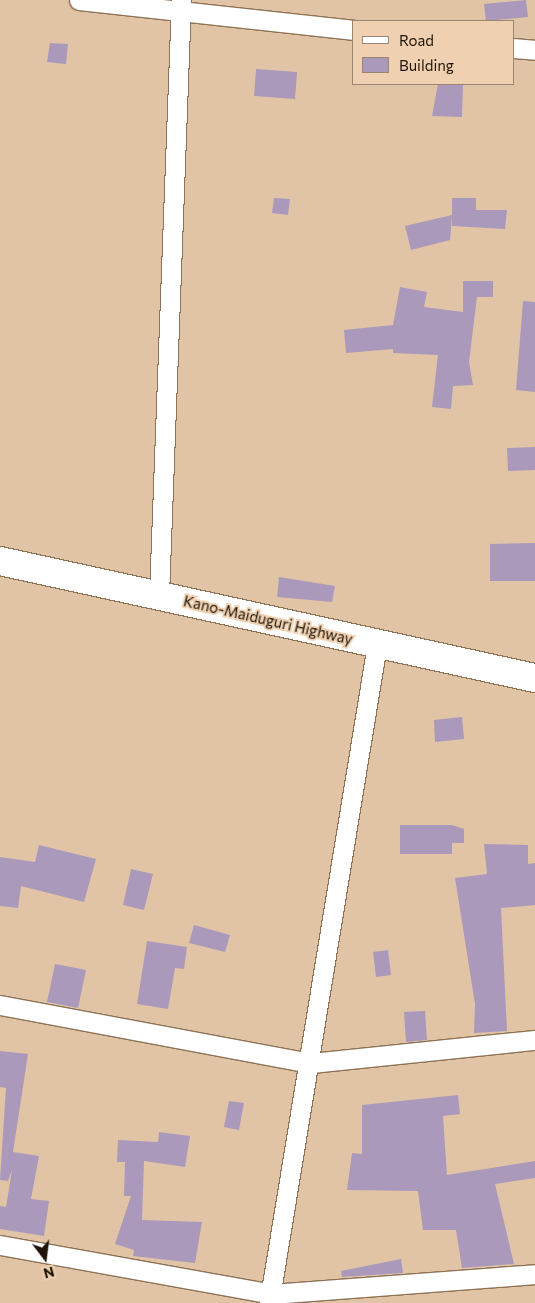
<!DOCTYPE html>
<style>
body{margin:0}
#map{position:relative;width:535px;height:1303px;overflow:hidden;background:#e1c4a6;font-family:Commissioner,sans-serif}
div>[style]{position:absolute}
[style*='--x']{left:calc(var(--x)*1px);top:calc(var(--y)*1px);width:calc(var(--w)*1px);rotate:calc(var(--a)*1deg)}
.building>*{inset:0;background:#a9b}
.roads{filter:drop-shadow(1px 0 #8d7256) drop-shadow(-1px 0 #8d7256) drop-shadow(0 1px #8d7256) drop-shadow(0 -1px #8d7256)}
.street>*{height:19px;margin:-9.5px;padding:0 9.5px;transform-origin:9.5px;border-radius:9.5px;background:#fff}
.highway>*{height:28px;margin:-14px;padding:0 14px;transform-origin:14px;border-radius:14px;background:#fff}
span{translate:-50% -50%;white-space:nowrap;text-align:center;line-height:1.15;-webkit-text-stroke:4px #efd1b2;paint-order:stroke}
.street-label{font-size:15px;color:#1e1408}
.legend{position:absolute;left:352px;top:20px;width:162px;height:65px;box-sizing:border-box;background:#efd1b2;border:1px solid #9b856e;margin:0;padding:6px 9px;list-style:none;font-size:15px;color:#1e1408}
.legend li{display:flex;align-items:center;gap:10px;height:25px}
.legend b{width:25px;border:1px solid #9b856e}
.north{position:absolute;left:20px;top:1233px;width:50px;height:50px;-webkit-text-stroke:4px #efd1b2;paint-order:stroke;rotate:165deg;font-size:14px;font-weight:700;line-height:20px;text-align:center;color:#1e1408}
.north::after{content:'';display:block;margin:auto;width:18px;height:22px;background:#1e1408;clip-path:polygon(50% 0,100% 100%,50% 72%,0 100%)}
</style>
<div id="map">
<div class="building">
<i style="clip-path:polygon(526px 0,528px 17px,486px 21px,484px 4px)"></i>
<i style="clip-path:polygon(50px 43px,68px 44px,66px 64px,47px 62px)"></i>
<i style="clip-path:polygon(256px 69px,297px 72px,295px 99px,254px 96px)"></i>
<i style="clip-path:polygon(438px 84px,463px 84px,462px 117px,432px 116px)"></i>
<i style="clip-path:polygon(274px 198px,290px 199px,288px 215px,272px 213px)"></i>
<i style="clip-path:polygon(452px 198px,476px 198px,476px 210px,507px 210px,505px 229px,452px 226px)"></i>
<i style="clip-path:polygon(452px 215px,450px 240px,411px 250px,405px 226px)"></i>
<i style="clip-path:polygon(463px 281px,493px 281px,493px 297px,477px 297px,469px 362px,473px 385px,453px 386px,451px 409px,432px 407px,438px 355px,393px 353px,393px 349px,346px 353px,344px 330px,393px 325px,400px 287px,427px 292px,424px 307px,463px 312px)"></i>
<i style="clip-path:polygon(523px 301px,535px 302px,535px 392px,516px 390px)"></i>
<i style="clip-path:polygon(535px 447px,535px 470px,508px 471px,507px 448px)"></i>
<i style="clip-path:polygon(535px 543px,535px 581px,490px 581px,490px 544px)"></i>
<i style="clip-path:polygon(279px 577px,335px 586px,332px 602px,277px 597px)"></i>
<i style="clip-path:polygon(462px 717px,464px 739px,435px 742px,434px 720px)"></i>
<i style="clip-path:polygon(400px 825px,452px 825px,464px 829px,464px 843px,452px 843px,452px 854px,400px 854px)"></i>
<i style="clip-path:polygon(484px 844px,528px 845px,528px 864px,535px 863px,535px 905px,501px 908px,507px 1031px,474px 1033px,475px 1004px,455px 878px,487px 874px)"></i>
<i style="clip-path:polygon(39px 845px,96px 859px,84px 902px,21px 886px,18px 908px,0 906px,0 857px,35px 862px)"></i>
<i style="clip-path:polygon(131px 869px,153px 874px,144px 910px,123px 905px)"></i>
<i style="clip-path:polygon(194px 925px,230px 935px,225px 952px,189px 943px)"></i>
<i style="clip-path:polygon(147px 941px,187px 947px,184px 969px,175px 968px,168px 1009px,137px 1004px)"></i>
<i style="clip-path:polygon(388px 950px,391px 975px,376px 977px,373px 952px)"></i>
<i style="clip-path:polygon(55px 964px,86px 970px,78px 1008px,47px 1002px)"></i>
<i style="clip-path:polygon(425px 1011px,427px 1040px,406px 1042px,404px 1012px)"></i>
<i style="clip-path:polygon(0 1051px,28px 1054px,13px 1152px,39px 1156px,31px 1199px,49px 1201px,44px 1236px,0 1229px,0 1206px,6px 1207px,12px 1170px,8px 1181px,0 1180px,6px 1088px,0 1087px)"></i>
<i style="clip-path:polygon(458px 1095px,460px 1114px,443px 1116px,447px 1175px,535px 1161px,535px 1178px,495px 1184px,514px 1264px,462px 1268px,456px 1230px,423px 1230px,418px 1191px,347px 1190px,352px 1153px,362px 1154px,362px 1105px)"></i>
<i style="clip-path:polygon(229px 1101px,244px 1103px,239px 1130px,224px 1127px)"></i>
<i style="clip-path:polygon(159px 1132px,190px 1136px,185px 1167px,144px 1161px,142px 1220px,202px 1222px,195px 1263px,133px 1256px,134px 1250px,115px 1244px,131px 1196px,124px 1196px,125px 1162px,117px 1162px,118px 1140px,158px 1142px)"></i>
<i style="clip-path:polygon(401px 1259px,403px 1273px,342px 1277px,341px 1271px)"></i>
</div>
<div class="roads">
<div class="street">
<i style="--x:79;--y:0;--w:277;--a:6.2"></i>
<i style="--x:514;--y:48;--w:21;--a:5"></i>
<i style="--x:159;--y:595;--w:595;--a:-87.88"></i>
<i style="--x:0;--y:1005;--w:316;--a:10.6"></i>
<i style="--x:311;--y:1063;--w:225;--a:-5.9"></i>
<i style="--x:0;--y:1245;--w:275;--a:10.2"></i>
<i style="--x:271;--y:1294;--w:265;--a:-4.3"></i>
<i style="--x:269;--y:1303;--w:668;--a:-80.69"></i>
</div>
<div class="highway">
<i style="--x:0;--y:561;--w:548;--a:12.34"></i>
</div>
</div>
<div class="street-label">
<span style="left:268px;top:620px;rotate:13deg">Kano-Maiduguri Highway</span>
</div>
<ul class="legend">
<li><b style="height:6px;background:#fff"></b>Road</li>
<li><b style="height:14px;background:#a9b"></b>Building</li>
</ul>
<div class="north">N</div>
</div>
